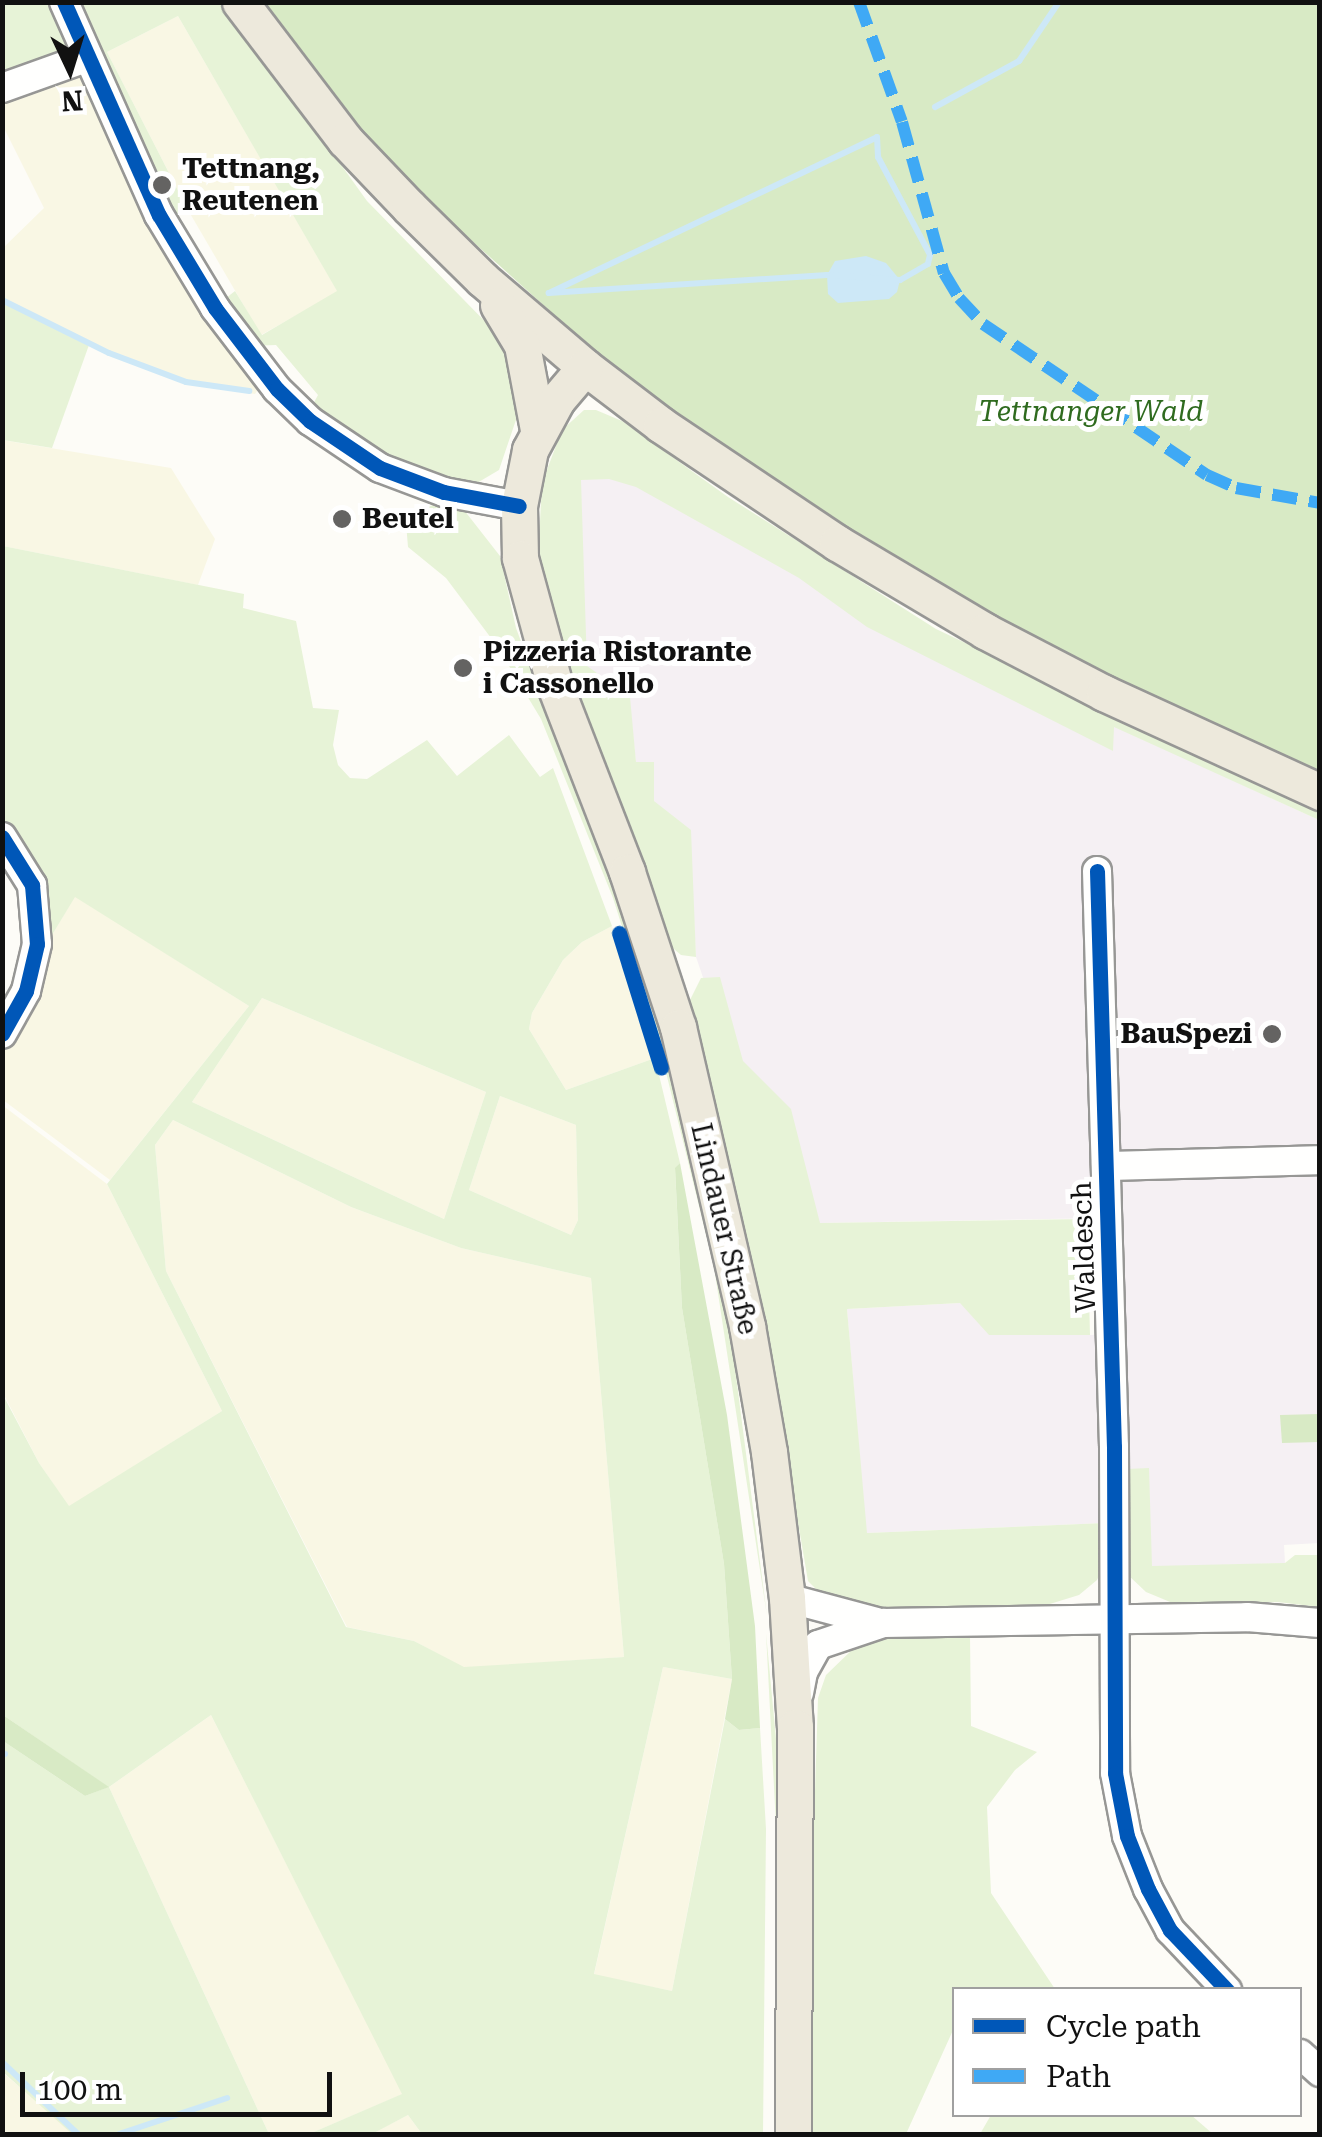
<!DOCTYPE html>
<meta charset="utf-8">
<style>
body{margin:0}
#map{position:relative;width:1322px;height:2137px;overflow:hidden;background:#fdfcf7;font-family:"Roboto Serif",serif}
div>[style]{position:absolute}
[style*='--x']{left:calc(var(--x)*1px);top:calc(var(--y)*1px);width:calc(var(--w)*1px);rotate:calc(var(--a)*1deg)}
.industrial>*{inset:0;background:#f5f0f3}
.farmland>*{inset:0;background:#f9f7e4}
.green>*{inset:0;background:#e7f3d7}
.forest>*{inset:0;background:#d8eac5}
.water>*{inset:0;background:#cde8f7}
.stream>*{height:6px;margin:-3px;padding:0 3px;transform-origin:3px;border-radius:3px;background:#cde8f7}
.roads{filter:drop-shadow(2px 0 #979795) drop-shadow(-2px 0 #979795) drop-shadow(0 2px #979795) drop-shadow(0 -2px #979795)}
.minor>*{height:28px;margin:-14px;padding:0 14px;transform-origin:14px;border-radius:14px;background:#fffffe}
.major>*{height:35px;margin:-17.5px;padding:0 17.5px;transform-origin:17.5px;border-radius:17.5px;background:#ede9dc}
.quiet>*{height:12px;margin-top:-6px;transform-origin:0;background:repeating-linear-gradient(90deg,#3fa9f5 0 25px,transparent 0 37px)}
.cycleway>*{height:15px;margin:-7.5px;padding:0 7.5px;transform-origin:7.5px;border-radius:7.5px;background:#0057b8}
.dots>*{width:28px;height:28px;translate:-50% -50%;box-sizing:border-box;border:5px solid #fff;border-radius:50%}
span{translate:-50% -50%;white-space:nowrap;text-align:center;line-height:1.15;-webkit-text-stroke:10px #fff;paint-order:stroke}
.poi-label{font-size:28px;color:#111;font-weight:700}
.left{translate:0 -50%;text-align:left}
.right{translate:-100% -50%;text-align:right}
.park-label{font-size:28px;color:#2f6b1f;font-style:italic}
.street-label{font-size:28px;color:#111}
.frame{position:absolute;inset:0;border:5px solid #111;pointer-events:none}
.legend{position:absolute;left:952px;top:1987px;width:350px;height:130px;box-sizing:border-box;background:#fff;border:2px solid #a0a0a0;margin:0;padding:12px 18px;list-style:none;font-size:30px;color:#111}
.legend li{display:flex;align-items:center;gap:20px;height:50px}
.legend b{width:50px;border:2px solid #a0a0a0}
.north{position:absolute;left:20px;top:20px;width:100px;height:100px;-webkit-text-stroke:8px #fff;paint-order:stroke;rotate:176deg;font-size:28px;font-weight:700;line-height:40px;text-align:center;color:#111}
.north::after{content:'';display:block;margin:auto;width:35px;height:45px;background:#111;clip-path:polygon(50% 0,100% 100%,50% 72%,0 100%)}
.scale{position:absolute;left:20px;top:2072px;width:312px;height:45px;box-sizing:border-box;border:5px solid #111;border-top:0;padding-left:12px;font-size:30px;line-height:35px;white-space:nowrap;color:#111;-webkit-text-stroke:8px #fff;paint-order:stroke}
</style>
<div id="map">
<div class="industrial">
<i style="clip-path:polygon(626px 463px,1113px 725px,1319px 820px,1319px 1543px,1284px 1545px,1285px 1563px,1126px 1568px,1105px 1523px,866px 1533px,847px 1309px,960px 1303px,1090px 1335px,1111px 1334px,1107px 1218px,763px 1224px,718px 1021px,696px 957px,692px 881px,636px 763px,628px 686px,617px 687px,586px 667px,580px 464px)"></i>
</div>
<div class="farmland">
<i style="clip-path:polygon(178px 16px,338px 292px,261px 335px,188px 210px,107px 52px)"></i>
<i style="clip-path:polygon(83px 72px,261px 385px,255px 394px,186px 383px,89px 345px,3px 299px,3px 248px,44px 208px,3px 126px,3px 94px)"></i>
<i style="clip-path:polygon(2px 440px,171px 468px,215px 539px,198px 585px,3px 546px)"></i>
<i style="clip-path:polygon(75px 896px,249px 1006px,110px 1180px,3px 1100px,3px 1038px,39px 934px,52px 935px)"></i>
<i style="clip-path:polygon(612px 926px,655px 1058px,566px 1090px,529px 1029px,532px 1013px,563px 960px,582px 942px)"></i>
<i style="clip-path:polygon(262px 998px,486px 1092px,444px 1219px,192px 1102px)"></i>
<i style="clip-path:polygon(500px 1096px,576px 1125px,578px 1220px,571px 1235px,469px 1190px)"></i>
<i style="clip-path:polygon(2px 1105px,107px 1184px,222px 1411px,69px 1507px,39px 1463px,3px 1393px)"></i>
<i style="clip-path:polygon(173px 1120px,351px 1207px,461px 1248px,591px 1278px,624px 1657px,464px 1668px,414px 1641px,347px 1627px,166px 1271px,155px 1145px)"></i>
<i style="clip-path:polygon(663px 1667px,732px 1679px,672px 1991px,594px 1975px)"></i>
<i style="clip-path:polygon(211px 1715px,403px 2094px,309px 2134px,269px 2134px,109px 1787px)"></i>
<i style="clip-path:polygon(2px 2072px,47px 2110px,72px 2134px,3px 2134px)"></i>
<i style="clip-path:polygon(408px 2115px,422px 2134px,371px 2134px)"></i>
</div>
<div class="green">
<i style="clip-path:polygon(2px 3px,56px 3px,72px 45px,67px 61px,3px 84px)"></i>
<i style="clip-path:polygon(73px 3px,225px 3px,367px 201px,512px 349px,522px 402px,499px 470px,477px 483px,415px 476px,311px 408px,318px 395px,276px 345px,249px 346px,221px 302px,235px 291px,262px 335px,337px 291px,178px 16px,107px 52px,188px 210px,172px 217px)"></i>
<i style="clip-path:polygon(2px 299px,89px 345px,52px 448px,3px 440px)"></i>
<i style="clip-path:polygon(584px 410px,596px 410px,622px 421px,728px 497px,936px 629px,1319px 811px,1319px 820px,1114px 727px,1113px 751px,867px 627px,799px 578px,636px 487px,609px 479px,581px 480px,587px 666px,617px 687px,629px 686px,636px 762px,654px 762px,654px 801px,691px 830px,696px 957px,681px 955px,668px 944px,574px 694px,538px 560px,542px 483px,562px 430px)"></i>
<i style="clip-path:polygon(438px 503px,464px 510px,500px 556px,516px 628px,650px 987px,681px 1102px,729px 1322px,767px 1616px,714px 1267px,659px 1044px,613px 898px,541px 719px,497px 646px,446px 578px,408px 547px,406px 523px,411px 514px)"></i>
<i style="clip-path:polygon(evenodd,3px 546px,244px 594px,243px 608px,296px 621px,313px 708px,339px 710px,333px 745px,338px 765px,350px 778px,367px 779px,427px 740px,457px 776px,509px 735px,540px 777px,553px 768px,612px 926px,582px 942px,563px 960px,532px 1013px,529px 1029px,566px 1090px,655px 1058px,680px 1163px,675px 1169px,682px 1308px,724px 1564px,732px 1679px,663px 1667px,594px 1974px,672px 1991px,725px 1719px,739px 1730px,760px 1728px,766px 1829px,763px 2134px,422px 2134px,408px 2115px,372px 2134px,309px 2134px,402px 2094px,211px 1715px,109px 1787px,269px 2134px,72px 2134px,3px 2072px,3px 1741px,85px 1796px,108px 1787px,3px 1715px,2px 1393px,39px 1463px,69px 1506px,222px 1411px,107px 1184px,249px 1006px,75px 897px,52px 935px,39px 934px,3px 833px,3px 546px,262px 998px,486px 1092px,444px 1219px,192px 1102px,262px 998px,3px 546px,500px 1096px,576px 1125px,578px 1220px,571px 1235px,469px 1190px,500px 1096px,3px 546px,173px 1120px,351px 1207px,461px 1248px,591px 1278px,624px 1657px,464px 1667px,414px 1641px,346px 1627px,166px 1271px,155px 1145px,173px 1120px)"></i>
<i style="clip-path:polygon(720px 977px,743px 1061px,791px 1109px,820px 1223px,1087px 1219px,1090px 1335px,989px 1335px,960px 1303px,847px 1309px,867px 1533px,1105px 1523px,1104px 1565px,1097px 1580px,1079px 1595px,1040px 1607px,881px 1609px,845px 1605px,823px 1596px,808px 1581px,774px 1382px,687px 1006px,701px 978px)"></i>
<i style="clip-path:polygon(1149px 1468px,1152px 1566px,1285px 1563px,1295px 1555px,1319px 1555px,1319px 1607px,1278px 1602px,1175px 1604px,1146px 1592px,1127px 1574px,1127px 1469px)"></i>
<i style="clip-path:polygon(766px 1633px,779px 1770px,779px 2134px,774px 2134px,777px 1845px)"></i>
<i style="clip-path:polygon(970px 1634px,971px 1726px,1037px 1752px,1015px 1770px,987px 1807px,991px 1893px,1055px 1989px,954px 1990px,954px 2028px,906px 2134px,804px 2134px,818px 1698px,826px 1675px,855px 1647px,876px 1639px)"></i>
<i style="clip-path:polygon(991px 2115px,1191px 2115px,1213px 2134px,980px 2134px)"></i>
</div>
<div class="forest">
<i style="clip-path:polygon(257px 3px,1319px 3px,1319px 780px,1111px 683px,935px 588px,672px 411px,599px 355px,413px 188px,333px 102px)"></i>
<i style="clip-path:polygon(680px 1163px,727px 1415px,755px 1626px,760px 1728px,739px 1730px,725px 1719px,732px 1679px,724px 1564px,682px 1308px,675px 1168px)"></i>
<i style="clip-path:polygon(1319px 1414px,1319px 1442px,1282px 1443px,1280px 1415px)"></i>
<i style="clip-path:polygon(3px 1715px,109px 1787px,85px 1796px,3px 1741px)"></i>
</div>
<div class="water">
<i style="clip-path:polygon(866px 256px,886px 263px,900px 280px,897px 292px,889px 299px,838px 303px,828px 294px,827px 275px,835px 261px)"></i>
</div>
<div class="stream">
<i style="--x:935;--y:107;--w:96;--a:-28.7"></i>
<i style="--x:1019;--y:61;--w:71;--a:-55.9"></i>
<i style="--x:877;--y:137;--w:20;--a:87"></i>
<i style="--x:878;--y:157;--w:111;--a:62"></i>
<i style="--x:930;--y:255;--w:9;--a:103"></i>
<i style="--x:928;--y:264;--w:32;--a:150"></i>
<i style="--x:900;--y:280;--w:73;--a:-176.1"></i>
<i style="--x:827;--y:275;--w:279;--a:176.3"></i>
<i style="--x:549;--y:293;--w:363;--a:-25.4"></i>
<i style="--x:2;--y:300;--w:119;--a:26.4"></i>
<i style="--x:109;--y:353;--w:82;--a:20.6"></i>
<i style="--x:186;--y:382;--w:64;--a:8.1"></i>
<i style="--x:2;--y:1754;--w:3;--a:0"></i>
<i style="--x:2;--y:2062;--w:105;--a:43.5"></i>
<i style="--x:119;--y:2134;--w:114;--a:-18.4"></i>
</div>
<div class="roads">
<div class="minor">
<i style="--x:64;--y:2;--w:233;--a:66"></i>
<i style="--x:159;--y:215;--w:109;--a:58.9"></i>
<i style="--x:215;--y:308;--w:102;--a:52.6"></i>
<i style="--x:277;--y:389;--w:46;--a:44.1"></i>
<i style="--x:310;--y:421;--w:84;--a:33.9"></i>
<i style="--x:380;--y:468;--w:68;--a:20.6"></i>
<i style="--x:444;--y:492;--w:76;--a:10.6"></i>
<i style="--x:2;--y:88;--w:89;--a:-19.7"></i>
<i style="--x:2;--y:837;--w:57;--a:58"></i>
<i style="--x:32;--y:885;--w:59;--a:85.2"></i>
<i style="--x:37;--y:944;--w:48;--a:103.2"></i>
<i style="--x:26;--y:991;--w:49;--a:119.2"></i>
<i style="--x:1097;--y:871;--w:576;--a:88.31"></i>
<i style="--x:1114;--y:1447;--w:326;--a:89.8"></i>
<i style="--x:1115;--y:1773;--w:64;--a:79.2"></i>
<i style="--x:1127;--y:1836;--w:57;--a:68.4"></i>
<i style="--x:1148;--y:1889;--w:47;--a:61.8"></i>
<i style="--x:1170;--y:1930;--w:83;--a:46.5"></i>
<i style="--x:1106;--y:1166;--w:214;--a:-1.6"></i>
<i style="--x:787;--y:1598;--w:93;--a:14.9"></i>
<i style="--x:799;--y:1693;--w:21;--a:-79"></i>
<i style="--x:803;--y:1672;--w:31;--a:-61"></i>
<i style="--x:818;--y:1645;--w:69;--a:-18.7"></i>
<i style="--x:883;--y:1623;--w:364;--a:-0.9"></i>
<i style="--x:1247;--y:1617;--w:73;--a:4.7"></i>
<i style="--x:1300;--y:2054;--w:27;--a:42"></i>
</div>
<div class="major">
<i style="--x:240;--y:2;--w:173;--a:52.7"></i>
<i style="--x:345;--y:140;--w:93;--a:46.3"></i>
<i style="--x:409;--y:207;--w:103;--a:44.6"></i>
<i style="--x:482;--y:279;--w:135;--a:40.5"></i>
<i style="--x:585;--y:367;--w:96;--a:37.3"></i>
<i style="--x:661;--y:425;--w:212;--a:33.8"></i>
<i style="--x:837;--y:543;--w:172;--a:30.7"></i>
<i style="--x:985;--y:631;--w:134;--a:27.5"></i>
<i style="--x:1104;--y:693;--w:238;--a:24.6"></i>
<i style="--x:498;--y:305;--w:47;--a:59"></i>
<i style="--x:522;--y:345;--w:86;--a:79.3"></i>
<i style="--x:585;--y:367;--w:43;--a:130.3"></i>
<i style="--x:557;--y:400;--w:57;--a:118.4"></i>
<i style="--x:530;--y:450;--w:57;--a:101.1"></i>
<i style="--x:519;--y:506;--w:52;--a:88.9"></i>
<i style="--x:520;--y:558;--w:133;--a:74.7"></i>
<i style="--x:555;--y:686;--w:199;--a:68.8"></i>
<i style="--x:627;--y:872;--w:163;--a:71.8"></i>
<i style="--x:678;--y:1027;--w:307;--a:77"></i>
<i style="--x:747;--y:1326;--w:128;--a:80.1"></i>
<i style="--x:769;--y:1452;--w:147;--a:83"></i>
<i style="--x:787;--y:1598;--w:129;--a:86.5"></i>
<i style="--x:795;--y:1727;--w:407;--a:90.3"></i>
</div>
</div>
<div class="quiet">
<i style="--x:859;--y:2;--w:127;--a:70.3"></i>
<i style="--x:902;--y:122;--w:157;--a:74.5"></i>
<i style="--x:944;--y:273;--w:29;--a:59"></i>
<i style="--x:959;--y:298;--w:35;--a:47"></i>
<i style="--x:983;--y:324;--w:270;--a:34"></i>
<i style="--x:1207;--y:475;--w:32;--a:24"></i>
<i style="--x:1236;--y:488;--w:85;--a:10.1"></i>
</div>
<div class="cycleway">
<i style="--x:64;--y:2;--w:233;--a:66"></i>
<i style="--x:159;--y:215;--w:109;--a:58.9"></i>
<i style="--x:215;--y:308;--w:102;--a:52.6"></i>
<i style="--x:277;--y:389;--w:46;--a:44.1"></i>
<i style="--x:310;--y:421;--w:84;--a:33.9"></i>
<i style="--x:380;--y:468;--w:68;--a:20.6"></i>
<i style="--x:444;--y:492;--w:76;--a:10.6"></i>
<i style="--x:2;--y:837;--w:57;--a:58"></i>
<i style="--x:32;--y:885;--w:59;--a:85.2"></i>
<i style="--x:37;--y:944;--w:48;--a:103.2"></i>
<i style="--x:26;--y:991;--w:49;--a:119.2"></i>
<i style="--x:1097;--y:871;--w:576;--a:88.31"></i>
<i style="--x:1114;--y:1447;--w:326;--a:89.8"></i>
<i style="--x:1115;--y:1773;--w:64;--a:79.2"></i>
<i style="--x:1127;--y:1836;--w:57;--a:68.4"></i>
<i style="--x:1148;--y:1889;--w:47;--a:61.8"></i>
<i style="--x:1170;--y:1930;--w:83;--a:46.5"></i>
<i style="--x:619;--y:933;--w:141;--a:72.7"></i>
</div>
<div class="dots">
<i style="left:162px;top:185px;background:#646362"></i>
<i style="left:342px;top:519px;background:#646362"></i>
<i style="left:463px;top:668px;background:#646362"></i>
<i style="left:1272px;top:1034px;background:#646362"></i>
</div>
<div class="poi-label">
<span class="left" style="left:182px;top:185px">Tettnang,<br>Reutenen</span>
<span class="left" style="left:362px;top:519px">Beutel</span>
<span class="left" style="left:483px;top:668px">Pizzeria Ristorante<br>i Cassonello</span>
<span class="right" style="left:1252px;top:1034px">BauSpezi</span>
</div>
<div class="park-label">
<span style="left:1091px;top:412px">Tettnanger Wald</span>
</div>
<div class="street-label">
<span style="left:724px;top:1229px;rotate:77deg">Lindauer Straße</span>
<span style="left:1084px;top:1247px;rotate:-92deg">Waldesch</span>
</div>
<div class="frame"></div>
<ul class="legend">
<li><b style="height:12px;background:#0057b8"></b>Cycle path</li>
<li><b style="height:12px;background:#3fa9f5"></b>Path</li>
</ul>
<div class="north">N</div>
<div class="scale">100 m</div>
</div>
